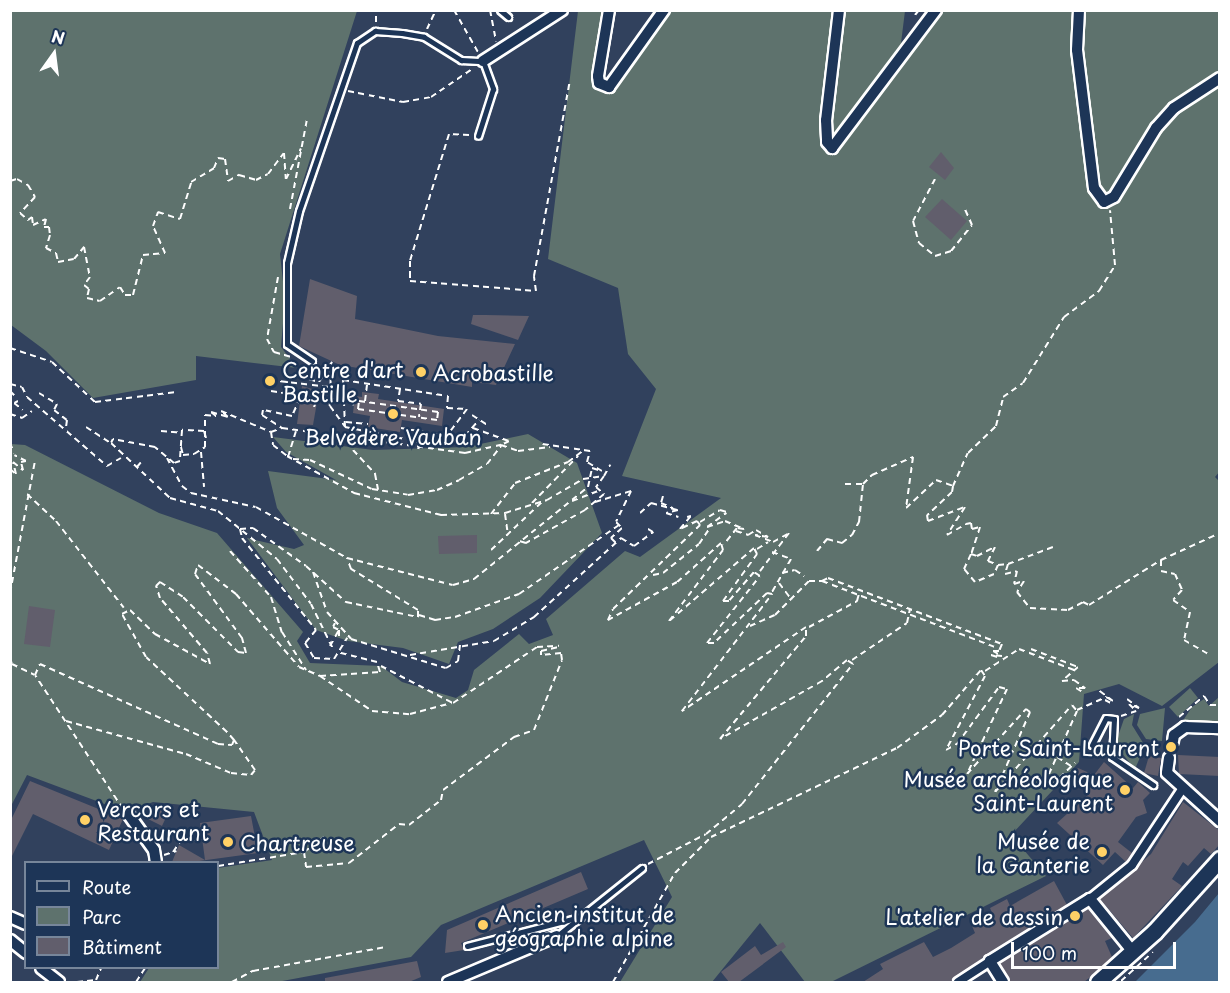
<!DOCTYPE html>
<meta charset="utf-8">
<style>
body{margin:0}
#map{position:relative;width:1230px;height:993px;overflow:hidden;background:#31415d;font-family:"Playpen Sans",sans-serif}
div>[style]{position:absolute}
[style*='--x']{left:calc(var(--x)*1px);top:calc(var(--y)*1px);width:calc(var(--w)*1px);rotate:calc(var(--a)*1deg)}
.green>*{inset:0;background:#5e726d}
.water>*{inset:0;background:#476c8f}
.building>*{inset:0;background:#615e6c}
.path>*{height:2px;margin-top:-1px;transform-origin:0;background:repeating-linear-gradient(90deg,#fff 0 6px,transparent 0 10.5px)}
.roads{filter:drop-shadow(2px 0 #fff) drop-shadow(-2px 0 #fff) drop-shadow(0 2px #fff) drop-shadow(0 -2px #fff)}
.service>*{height:5px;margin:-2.5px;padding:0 2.5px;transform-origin:2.5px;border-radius:2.5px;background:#1d3557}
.pedestrian>*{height:8px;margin:-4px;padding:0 4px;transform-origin:4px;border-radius:4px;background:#1d3557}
.minor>*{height:10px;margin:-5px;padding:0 5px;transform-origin:5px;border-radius:5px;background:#1d3557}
.secondary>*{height:15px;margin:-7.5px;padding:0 7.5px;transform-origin:7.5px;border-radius:7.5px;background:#1d3557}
.path-bridge>*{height:2px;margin-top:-1px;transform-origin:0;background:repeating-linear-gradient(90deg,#fff 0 6px,transparent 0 10.5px)}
.dots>*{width:16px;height:16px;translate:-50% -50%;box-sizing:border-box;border:3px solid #1d3557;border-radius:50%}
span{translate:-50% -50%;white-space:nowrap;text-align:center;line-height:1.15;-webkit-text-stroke:5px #1d3557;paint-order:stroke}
.poi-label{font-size:21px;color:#fff}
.left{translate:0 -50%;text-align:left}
.right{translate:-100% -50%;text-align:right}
.frame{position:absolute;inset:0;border:12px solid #fff;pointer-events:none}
.legend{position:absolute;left:24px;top:861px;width:195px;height:108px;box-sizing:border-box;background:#1d3557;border:2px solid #77869a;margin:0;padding:8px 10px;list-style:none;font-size:18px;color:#fff}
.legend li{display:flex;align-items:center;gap:12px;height:30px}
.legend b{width:30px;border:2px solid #77869a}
.north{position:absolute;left:24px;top:24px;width:60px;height:60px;-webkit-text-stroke:4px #1d3557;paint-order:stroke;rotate:14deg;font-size:16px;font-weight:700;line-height:24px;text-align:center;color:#fff}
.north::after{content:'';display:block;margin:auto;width:21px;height:27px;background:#fff;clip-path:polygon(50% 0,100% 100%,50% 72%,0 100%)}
.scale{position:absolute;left:1011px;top:942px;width:165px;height:27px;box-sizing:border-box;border:3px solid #fff;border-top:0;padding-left:8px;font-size:18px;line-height:21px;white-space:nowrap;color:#fff;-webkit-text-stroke:4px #1d3557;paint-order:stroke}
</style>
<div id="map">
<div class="green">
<i style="clip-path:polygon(11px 11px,357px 11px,280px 254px,285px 300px,281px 347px,297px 368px,196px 356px,196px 380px,93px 398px,46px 351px,11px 325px)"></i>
<i style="clip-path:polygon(578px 11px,609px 11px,598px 76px,603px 86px,663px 11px,905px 11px,901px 43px,931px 11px,1219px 11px,1220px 471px,1215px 477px,1220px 482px,1219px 662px,1162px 706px,1119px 684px,1084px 694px,1079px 762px,1011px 835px,1046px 876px,831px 982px,805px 982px,760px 923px,712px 982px,620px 982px,672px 897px,644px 840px,441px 925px,411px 957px,277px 982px,140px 982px,149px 968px,218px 968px,218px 868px,272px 860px,254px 812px,153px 802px,126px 812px,27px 775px,11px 806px,11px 444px,25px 445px,159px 513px,217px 533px,303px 632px,297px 641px,310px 663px,381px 666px,402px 682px,456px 698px,468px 690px,474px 670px,519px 634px,529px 644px,553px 635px,546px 619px,625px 551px,640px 557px,721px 498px,622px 476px,656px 389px,628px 354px,618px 288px,548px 259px)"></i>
<i style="clip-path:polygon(528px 434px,577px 463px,602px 533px,540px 598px,493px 629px,458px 642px,449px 664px,403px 648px,348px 641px,316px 630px,247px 538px,294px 549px,304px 545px,277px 508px,268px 471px,336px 480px,286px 452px,273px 437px,373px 450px,466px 447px)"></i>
<i style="clip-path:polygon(1190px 688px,1198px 698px,1178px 717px,1169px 707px)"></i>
<i style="clip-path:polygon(1219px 697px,1219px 723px,1182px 722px,1192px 707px,1204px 699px,1209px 706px)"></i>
<i style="clip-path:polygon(1165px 708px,1162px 741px,1146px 739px,1137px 725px,1140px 714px)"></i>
<i style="clip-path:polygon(1134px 714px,1132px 725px,1145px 746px,1135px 769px,1115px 745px,1124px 719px)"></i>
</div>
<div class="water">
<i style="clip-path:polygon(1219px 893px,1219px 982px,1135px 982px,1195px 922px)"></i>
</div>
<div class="building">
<i style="clip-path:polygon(941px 152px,954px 168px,945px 180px,929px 167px)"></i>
<i style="clip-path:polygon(942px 199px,967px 221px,951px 240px,925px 217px)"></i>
<i style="clip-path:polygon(310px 279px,357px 296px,355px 319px,438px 336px,515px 344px,496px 385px,472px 382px,472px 387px,340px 365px,299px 346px)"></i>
<i style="clip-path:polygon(473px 315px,485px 315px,529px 316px,518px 340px,471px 324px)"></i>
<i style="clip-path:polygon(302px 386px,319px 391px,313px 425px,297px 424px)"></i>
<i style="clip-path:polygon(362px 392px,379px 394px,378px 399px,444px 409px,442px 426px,402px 420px,400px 432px,368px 427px,370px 416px,353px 413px,355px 396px,362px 397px)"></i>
<i style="clip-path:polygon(477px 535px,477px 553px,439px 554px,438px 536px)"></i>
<i style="clip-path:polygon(29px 606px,55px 610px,50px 647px,24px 644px)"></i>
<i style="clip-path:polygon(1178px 755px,1220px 757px,1220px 776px,1179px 774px)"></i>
<i style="clip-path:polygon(1149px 756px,1161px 758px,1158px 776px,1144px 773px)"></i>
<i style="clip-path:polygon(1104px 762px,1133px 788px,1138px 782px,1150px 793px,1143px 800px,1147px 813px,1136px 817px,1118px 842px,1132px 853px,1126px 862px,1115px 852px,1103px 865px,1057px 823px,1090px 793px,1069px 775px,1078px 768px,1094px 775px)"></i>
<i style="clip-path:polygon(30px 781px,123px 819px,109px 850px,33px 814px,10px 860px,10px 822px)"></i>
<i style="clip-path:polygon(1183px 802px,1220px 831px,1220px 844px,1211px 854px,1204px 848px,1188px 866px,1183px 862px,1172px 879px,1182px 886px,1133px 938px,1100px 899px,1151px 854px)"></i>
<i style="clip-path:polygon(154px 804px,169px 811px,162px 826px,148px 819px)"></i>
<i style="clip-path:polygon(251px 816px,258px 853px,192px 862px,172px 862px,179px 845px,205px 860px,200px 823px)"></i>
<i style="clip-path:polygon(581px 872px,588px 889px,461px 943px,464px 950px,445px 953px,447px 930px)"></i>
<i style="clip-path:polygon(1054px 881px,1067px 905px,986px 955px,952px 982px,863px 982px,883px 969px,880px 964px,924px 942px,933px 957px,951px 948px,975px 933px,972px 926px,993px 915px,990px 908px,1007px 899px,1010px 906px)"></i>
<i style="clip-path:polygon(1088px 909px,1112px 938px,1105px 941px,1112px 957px,1089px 978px,1084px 982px,1010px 982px,1000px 963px)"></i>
<i style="clip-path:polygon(783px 942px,786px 947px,739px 982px,729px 982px,721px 972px,755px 946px,761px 955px)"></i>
<i style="clip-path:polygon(417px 961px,421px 977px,409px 982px,325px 982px,325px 978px)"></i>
</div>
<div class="path">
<i style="--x:454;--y:10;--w:48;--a:60.3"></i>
<i style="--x:490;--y:10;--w:32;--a:79"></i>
<i style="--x:915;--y:15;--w:6;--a:-51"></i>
<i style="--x:376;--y:22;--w:12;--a:-90"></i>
<i style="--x:427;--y:29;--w:21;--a:-65"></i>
<i style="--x:348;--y:91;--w:56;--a:11.3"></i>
<i style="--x:403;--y:102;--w:28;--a:-10"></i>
<i style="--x:431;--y:97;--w:50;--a:-34.3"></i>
<i style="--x:469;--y:135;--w:20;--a:-177"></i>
<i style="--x:449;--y:134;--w:133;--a:107.1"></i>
<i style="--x:410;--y:261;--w:20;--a:90"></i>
<i style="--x:410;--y:281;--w:126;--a:4.5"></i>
<i style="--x:536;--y:291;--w:15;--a:-98"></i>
<i style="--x:534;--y:276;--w:199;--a:-79.6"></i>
<i style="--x:935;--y:179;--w:47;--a:117.6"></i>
<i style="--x:913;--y:221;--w:23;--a:75"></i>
<i style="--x:919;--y:243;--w:21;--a:39"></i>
<i style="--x:935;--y:256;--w:17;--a:-17"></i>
<i style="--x:951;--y:251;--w:33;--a:-51"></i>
<i style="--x:972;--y:225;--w:20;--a:-114"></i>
<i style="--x:10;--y:181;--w:7;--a:-16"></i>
<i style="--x:17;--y:179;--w:13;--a:29"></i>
<i style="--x:28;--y:185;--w:14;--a:60"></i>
<i style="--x:35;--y:197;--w:22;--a:133"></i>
<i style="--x:20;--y:213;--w:11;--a:41"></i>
<i style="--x:28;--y:220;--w:5;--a:-37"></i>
<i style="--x:32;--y:217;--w:8;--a:83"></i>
<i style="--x:33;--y:225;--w:14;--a:-25"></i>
<i style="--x:46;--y:219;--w:8;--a:104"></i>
<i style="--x:44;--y:227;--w:5;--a:0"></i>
<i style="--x:49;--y:227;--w:8;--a:83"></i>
<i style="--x:50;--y:235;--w:14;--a:107"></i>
<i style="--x:46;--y:248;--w:11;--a:27"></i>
<i style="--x:56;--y:253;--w:9;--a:77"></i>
<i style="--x:58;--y:262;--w:16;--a:-11"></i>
<i style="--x:74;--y:259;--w:16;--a:-50"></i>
<i style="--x:84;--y:247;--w:31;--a:79"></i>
<i style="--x:90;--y:277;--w:10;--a:127"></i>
<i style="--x:84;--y:285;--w:6;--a:39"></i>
<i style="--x:89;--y:289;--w:9;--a:103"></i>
<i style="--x:87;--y:298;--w:13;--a:13"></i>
<i style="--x:100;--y:301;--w:24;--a:-35"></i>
<i style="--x:120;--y:287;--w:9;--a:58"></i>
<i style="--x:125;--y:295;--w:8;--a:0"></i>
<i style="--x:133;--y:295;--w:41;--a:-76"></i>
<i style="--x:143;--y:255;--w:22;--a:-5"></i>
<i style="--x:165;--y:253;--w:30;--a:-114"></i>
<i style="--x:153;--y:226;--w:15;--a:-70"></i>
<i style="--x:158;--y:212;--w:23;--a:18"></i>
<i style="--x:180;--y:219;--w:39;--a:-73"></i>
<i style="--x:191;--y:182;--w:27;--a:-31"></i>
<i style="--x:214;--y:168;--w:11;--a:-68"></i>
<i style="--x:218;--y:158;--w:7;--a:8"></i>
<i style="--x:225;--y:159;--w:22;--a:82"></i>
<i style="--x:228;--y:181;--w:13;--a:-29"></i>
<i style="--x:239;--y:175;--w:18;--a:16"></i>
<i style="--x:256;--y:180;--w:13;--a:-27"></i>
<i style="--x:268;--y:174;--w:26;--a:-53"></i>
<i style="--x:284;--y:153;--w:26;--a:86"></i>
<i style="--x:286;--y:179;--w:34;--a:-64"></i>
<i style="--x:290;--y:209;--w:92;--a:-79.3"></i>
<i style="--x:278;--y:277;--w:63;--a:100.1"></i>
<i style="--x:267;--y:339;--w:15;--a:62"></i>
<i style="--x:274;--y:352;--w:18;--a:16"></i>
<i style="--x:10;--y:348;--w:44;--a:18.4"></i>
<i style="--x:52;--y:362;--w:59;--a:42.9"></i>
<i style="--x:95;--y:402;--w:82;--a:-7"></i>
<i style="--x:324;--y:366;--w:8;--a:23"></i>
<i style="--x:331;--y:369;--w:37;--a:92"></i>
<i style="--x:330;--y:406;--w:26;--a:54"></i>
<i style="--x:345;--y:427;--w:71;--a:11.3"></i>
<i style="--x:415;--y:441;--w:7;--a:27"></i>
<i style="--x:421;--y:444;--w:6;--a:121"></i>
<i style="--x:315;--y:367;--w:13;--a:117"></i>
<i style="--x:309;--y:379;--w:10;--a:17"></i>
<i style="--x:319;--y:382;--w:24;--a:-57"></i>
<i style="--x:270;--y:380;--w:60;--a:6.7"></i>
<i style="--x:10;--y:384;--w:12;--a:14"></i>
<i style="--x:22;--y:387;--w:11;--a:63"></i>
<i style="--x:27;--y:397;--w:106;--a:40.8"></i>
<i style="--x:107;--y:466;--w:16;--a:-30"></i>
<i style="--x:400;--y:389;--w:12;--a:99"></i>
<i style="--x:398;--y:401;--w:23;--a:7"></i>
<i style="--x:421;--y:404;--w:13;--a:99"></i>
<i style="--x:10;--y:391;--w:6;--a:45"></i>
<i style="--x:271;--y:391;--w:30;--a:9"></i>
<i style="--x:39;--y:393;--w:21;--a:31"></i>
<i style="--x:57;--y:404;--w:7;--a:117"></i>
<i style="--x:54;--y:410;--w:16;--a:38"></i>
<i style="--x:67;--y:420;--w:7;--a:98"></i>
<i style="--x:286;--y:393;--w:12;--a:-85"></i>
<i style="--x:287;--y:393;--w:14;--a:21"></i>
<i style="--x:300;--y:398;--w:20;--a:114"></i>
<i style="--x:292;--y:416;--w:30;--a:-168"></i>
<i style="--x:263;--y:410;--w:5;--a:101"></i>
<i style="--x:262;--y:415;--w:24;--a:33"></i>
<i style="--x:282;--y:428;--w:185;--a:7.8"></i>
<i style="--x:465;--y:453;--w:37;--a:-13"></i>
<i style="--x:314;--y:397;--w:10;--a:90"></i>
<i style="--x:314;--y:407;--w:9;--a:-69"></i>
<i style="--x:317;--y:399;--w:13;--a:4"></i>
<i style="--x:344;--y:398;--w:12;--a:35"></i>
<i style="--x:18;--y:401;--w:4;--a:153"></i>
<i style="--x:14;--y:403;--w:11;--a:38"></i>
<i style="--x:359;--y:401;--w:80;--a:7.9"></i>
<i style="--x:438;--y:412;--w:8;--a:97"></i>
<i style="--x:437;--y:420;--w:80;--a:-172.1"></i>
<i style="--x:358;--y:409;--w:8;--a:-83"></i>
<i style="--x:365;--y:401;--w:17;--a:-83"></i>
<i style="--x:10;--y:414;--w:13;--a:18"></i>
<i style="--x:22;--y:418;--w:12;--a:-35"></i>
<i style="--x:472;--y:415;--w:20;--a:33"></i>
<i style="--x:346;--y:422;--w:22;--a:5"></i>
<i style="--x:86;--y:427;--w:30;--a:33"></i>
<i style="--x:345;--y:427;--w:47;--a:-92.4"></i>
<i style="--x:343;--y:380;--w:106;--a:8.7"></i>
<i style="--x:448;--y:396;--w:12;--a:95"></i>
<i style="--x:447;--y:408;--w:20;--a:3"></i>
<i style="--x:467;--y:409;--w:34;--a:127"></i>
<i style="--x:447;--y:436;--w:18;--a:0"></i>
<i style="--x:465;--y:436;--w:21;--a:-49"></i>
<i style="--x:401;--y:428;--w:47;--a:9.9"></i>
<i style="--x:473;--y:428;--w:38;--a:20"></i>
<i style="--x:509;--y:441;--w:9;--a:153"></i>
<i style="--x:161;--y:431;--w:21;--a:5"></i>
<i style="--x:271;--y:432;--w:13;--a:81"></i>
<i style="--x:273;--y:445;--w:18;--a:38"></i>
<i style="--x:287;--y:456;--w:77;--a:28.9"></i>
<i style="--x:354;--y:493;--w:90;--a:14.2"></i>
<i style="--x:441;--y:515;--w:64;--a:-1.8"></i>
<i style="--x:505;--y:513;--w:44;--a:-17.2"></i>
<i style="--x:547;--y:500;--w:42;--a:-30.3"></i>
<i style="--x:583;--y:479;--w:21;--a:-8"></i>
<i style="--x:604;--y:476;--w:14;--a:126"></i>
<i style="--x:596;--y:487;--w:11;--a:41"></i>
<i style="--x:604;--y:494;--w:25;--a:140"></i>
<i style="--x:585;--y:510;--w:68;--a:150.8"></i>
<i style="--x:526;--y:543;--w:7;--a:-164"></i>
<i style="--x:271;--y:432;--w:12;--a:-20"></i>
<i style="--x:206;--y:438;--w:7;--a:-106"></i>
<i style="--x:204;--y:431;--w:22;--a:-177"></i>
<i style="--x:182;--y:430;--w:31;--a:94"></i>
<i style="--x:180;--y:461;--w:6;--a:162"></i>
<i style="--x:174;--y:463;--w:25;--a:-140"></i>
<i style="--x:155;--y:447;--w:43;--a:-169.2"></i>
<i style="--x:113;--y:439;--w:4;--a:117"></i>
<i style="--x:111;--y:443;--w:81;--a:43"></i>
<i style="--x:170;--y:498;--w:50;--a:15.2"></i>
<i style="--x:218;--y:511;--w:76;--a:39.1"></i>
<i style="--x:277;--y:559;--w:56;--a:52.9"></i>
<i style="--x:311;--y:604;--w:50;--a:63.9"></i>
<i style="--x:355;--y:440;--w:10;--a:101"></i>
<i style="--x:353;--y:450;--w:33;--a:47"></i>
<i style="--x:375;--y:474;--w:16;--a:79"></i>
<i style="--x:10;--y:443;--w:11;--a:68"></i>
<i style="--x:501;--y:445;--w:18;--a:19"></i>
<i style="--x:518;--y:451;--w:32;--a:-7"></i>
<i style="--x:181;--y:447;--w:8;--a:76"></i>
<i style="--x:183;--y:455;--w:11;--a:-5"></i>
<i style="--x:194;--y:454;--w:13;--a:-32"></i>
<i style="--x:205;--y:447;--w:32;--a:-90"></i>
<i style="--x:205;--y:415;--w:11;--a:5"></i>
<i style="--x:216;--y:416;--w:6;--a:-141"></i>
<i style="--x:211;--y:412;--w:18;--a:16"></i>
<i style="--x:228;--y:417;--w:9;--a:-139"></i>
<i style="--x:221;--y:411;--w:54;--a:22.8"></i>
<i style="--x:201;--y:452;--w:35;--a:85"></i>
<i style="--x:288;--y:457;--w:27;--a:-73"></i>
<i style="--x:167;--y:458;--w:32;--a:62"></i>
<i style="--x:182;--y:486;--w:11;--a:38"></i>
<i style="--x:191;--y:493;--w:66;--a:12.2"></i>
<i style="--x:256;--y:507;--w:104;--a:29.3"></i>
<i style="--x:347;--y:558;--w:109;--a:14.3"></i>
<i style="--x:453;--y:585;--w:22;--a:-16"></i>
<i style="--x:474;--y:579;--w:146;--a:-38.9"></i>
<i style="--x:588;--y:487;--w:19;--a:-78"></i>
<i style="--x:592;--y:468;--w:10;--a:17"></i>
<i style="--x:602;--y:471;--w:17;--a:-149"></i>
<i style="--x:587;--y:462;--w:11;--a:-75"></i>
<i style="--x:590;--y:451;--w:48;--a:-171.5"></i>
<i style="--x:293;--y:459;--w:17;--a:3"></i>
<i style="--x:310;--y:460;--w:68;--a:25.1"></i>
<i style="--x:372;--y:489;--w:36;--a:9"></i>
<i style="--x:408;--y:495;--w:29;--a:-10"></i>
<i style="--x:437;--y:490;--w:24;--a:-24"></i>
<i style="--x:459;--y:480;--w:32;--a:-30"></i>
<i style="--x:487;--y:464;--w:23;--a:-52"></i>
<i style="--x:137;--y:467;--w:6;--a:-51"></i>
<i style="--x:10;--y:469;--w:8;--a:40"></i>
<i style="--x:16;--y:474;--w:12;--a:-104"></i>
<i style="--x:13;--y:462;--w:13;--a:39"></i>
<i style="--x:23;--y:470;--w:8;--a:-104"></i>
<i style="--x:21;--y:462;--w:5;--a:-11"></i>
<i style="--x:26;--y:461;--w:13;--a:-153"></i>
<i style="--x:604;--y:476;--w:13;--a:-61"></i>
<i style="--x:845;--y:484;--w:18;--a:0"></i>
<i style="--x:863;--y:484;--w:13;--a:-45"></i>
<i style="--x:872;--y:475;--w:45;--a:-23.7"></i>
<i style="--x:913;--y:457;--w:51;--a:97.8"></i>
<i style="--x:906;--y:508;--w:41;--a:-43"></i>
<i style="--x:936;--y:480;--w:18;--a:19"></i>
<i style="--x:953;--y:486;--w:6;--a:99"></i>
<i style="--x:952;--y:492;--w:34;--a:137"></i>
<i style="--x:927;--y:515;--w:6;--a:81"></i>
<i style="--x:928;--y:521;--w:40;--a:-21"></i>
<i style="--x:965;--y:507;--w:33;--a:123"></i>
<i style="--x:947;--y:535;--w:22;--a:-30"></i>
<i style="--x:966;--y:524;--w:5;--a:-11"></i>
<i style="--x:971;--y:523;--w:6;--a:81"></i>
<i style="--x:972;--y:529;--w:8;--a:-14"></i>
<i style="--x:980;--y:527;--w:28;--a:108"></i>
<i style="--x:971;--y:554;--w:6;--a:18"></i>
<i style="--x:977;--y:556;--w:20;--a:-27"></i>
<i style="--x:995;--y:547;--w:16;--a:117"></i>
<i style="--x:988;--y:561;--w:11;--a:22"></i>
<i style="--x:998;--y:565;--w:10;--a:114"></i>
<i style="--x:994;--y:574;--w:21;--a:157"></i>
<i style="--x:975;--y:582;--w:17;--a:-130"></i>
<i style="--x:964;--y:569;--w:17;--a:-65"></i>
<i style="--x:953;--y:486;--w:36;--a:-66"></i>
<i style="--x:968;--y:453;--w:39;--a:-44"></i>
<i style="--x:996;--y:426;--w:30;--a:-76"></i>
<i style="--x:1003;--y:397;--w:24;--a:-35"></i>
<i style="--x:1023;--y:383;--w:78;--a:-58.2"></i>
<i style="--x:1064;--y:317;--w:44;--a:-36.6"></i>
<i style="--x:1099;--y:291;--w:31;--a:-58"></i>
<i style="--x:1115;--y:265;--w:55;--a:-95.2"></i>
<i style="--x:27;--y:494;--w:40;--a:43"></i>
<i style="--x:56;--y:521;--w:110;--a:52"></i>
<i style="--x:663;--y:496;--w:7;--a:106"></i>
<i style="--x:661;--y:503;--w:13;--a:23"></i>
<i style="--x:572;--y:501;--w:30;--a:-21"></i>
<i style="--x:595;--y:502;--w:38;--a:-17"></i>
<i style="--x:631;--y:491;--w:34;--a:116"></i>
<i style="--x:616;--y:522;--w:8;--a:45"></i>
<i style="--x:622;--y:528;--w:15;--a:138"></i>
<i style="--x:611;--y:538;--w:7;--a:45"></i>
<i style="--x:532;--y:503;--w:66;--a:-45.6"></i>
<i style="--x:640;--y:513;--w:15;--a:-42"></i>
<i style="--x:651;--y:503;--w:28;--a:15"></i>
<i style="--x:678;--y:510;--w:12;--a:166"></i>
<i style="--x:666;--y:513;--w:13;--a:18"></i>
<i style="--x:491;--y:514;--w:39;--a:-52"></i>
<i style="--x:515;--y:483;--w:57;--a:-21.6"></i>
<i style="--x:568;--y:462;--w:20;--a:-37"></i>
<i style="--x:505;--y:514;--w:21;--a:82"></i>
<i style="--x:700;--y:522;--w:23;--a:-31"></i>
<i style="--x:720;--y:510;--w:7;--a:16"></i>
<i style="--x:707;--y:527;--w:19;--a:-18"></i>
<i style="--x:725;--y:521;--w:21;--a:23"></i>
<i style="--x:744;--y:529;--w:7;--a:-172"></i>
<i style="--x:737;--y:528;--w:21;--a:129"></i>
<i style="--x:707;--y:527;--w:24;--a:-36"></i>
<i style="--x:240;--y:529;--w:13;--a:-4"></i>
<i style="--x:253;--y:528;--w:65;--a:35.6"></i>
<i style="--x:306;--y:566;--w:54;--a:42"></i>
<i style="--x:346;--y:602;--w:74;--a:11.8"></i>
<i style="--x:418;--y:617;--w:7;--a:-90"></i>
<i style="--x:418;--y:610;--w:79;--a:-148.5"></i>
<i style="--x:351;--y:569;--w:12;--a:-110"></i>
<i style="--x:240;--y:529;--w:9;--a:77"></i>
<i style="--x:242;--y:538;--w:118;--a:51.2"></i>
<i style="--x:316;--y:630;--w:17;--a:130"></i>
<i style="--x:305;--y:643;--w:17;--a:59"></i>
<i style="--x:314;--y:658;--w:20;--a:3"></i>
<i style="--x:334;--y:659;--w:25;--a:-58"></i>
<i style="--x:736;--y:531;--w:13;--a:18"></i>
<i style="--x:748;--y:535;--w:9;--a:-32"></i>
<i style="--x:756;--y:530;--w:14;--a:30"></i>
<i style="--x:768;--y:537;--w:13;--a:-171"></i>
<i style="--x:755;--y:535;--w:19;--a:21"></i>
<i style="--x:773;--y:542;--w:18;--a:-29"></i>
<i style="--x:789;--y:533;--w:48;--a:127.3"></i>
<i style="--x:757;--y:549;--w:13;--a:-32"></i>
<i style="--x:491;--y:550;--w:71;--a:-43.3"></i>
<i style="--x:230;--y:551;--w:62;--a:48.3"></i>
<i style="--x:271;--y:597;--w:37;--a:73"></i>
<i style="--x:282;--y:632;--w:45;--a:57.7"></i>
<i style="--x:817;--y:551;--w:16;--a:-50"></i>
<i style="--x:827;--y:539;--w:16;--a:15"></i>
<i style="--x:842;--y:543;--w:13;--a:-39"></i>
<i style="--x:852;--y:535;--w:15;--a:-62"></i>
<i style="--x:859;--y:522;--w:38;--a:-84"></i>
<i style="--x:772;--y:552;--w:20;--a:20"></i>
<i style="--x:791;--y:559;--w:38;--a:120"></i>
<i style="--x:1161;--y:560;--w:11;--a:90"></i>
<i style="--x:1161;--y:571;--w:14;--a:12"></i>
<i style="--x:1175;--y:574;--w:17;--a:66"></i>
<i style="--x:1182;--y:590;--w:13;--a:132"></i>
<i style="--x:1173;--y:600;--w:21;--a:35"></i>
<i style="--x:1190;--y:612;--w:29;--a:102"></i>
<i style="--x:1184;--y:640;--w:28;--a:30"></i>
<i style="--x:1008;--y:564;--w:48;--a:-20.7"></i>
<i style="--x:998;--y:565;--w:10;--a:-6"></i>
<i style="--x:1008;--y:564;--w:10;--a:107"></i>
<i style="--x:1005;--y:574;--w:12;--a:-14"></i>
<i style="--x:1017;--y:571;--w:13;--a:103"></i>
<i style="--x:1014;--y:584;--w:10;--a:-17"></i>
<i style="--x:1024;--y:581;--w:13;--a:122"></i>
<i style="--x:1017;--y:592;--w:21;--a:51"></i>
<i style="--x:1030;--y:608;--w:38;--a:3"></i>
<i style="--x:1068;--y:610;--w:17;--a:-28"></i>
<i style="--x:1083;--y:602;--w:7;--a:27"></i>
<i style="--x:1089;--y:605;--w:85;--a:-32"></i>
<i style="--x:1161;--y:560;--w:65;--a:-24.6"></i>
<i style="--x:313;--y:572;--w:42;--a:70.7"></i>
<i style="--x:327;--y:612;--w:36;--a:48"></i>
<i style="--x:351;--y:639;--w:99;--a:17"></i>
<i style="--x:446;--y:668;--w:14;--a:-30"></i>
<i style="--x:458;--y:661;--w:17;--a:-83"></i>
<i style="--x:782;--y:573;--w:13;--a:-13"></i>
<i style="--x:795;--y:570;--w:11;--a:34"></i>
<i style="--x:653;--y:575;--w:10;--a:-11"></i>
<i style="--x:663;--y:573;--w:46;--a:-38.9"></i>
<i style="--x:699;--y:544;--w:18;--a:-56"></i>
<i style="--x:822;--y:581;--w:7;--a:-27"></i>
<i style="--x:828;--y:578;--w:186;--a:20.8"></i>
<i style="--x:1002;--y:644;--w:8;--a:113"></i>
<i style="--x:999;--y:651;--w:6;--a:180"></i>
<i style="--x:993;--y:651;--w:10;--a:29"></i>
<i style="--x:1002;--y:656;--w:11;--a:-175"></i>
<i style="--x:991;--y:655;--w:10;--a:17"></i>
<i style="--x:779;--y:583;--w:21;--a:53"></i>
<i style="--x:10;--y:593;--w:134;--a:-79.3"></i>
<i style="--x:419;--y:615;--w:17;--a:17"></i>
<i style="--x:435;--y:620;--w:20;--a:-9"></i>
<i style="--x:455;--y:617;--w:68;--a:-19.8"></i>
<i style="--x:519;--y:594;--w:121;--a:-34.6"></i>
<i style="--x:335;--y:623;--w:4;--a:117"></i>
<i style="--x:333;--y:627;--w:7;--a:27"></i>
<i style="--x:750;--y:626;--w:27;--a:-24"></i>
<i style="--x:775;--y:615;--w:48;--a:-45"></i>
<i style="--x:809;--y:581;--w:13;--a:0"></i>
<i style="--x:822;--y:581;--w:191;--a:20.9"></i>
<i style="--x:809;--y:627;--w:55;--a:-28.4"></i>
<i style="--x:857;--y:601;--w:11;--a:-75"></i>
<i style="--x:330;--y:646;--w:18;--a:-61"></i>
<i style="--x:339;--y:630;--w:10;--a:90"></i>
<i style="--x:1031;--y:649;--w:50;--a:21"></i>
<i style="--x:1078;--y:667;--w:21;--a:139"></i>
<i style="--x:410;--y:655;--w:85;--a:-9.5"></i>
<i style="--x:494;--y:641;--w:47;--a:-31"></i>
<i style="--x:534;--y:617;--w:118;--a:-42.2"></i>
<i style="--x:621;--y:538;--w:15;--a:32"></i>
<i style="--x:634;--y:546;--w:24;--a:-36"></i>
<i style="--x:653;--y:532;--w:6;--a:-149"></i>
<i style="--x:10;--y:658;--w:6;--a:72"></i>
<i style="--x:12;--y:664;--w:25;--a:26"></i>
<i style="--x:852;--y:660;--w:66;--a:-33.9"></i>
<i style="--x:907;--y:623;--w:14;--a:-78"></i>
<i style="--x:381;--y:666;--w:81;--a:27.2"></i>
<i style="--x:453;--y:703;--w:101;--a:-33.7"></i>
<i style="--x:537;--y:647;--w:22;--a:-3"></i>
<i style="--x:985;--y:671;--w:40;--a:-32.9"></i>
<i style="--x:1019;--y:649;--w:59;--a:20.9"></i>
<i style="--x:320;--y:676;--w:63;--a:33.9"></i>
<i style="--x:372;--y:711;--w:38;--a:5"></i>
<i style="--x:410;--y:714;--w:43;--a:-14.7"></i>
<i style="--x:1062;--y:681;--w:12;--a:-5"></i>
<i style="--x:1074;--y:680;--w:14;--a:36"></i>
<i style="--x:1085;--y:688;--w:9;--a:180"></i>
<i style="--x:1076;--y:688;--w:9;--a:32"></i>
<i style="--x:1127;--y:699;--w:15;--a:37"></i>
<i style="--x:1139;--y:708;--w:11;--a:-158"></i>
<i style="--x:1129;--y:704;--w:10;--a:45"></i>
<i style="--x:1105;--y:700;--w:9;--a:27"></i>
<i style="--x:1077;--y:710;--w:32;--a:-24"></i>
<i style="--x:1106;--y:697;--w:8;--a:30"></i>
<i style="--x:1113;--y:701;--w:20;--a:-143"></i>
<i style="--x:1121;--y:716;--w:16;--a:-18"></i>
<i style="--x:1179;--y:717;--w:33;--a:-40"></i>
<i style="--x:1204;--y:696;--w:11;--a:56"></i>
<i style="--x:1210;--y:705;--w:10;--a:0"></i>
<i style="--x:66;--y:721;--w:124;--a:15.4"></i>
<i style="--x:186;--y:754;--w:49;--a:22.9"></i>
<i style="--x:231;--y:773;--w:20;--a:6"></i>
<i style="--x:251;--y:775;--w:6;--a:-51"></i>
<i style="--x:255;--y:770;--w:37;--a:-125"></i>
<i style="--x:1057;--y:757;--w:17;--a:33"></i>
<i style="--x:123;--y:809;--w:160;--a:-123.3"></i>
<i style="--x:35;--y:675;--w:12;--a:-66"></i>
<i style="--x:40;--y:664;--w:195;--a:24.2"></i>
<i style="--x:218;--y:744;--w:14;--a:4"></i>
<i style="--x:232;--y:745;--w:5;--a:-68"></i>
<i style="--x:234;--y:740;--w:11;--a:-131"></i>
<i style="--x:227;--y:732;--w:110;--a:-137.2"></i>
<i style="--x:146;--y:657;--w:49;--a:-119.2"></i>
<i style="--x:122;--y:614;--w:9;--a:-27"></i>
<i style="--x:130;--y:610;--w:35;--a:44"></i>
<i style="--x:155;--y:634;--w:63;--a:28.6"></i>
<i style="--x:210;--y:664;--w:11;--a:-105"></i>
<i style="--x:207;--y:653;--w:72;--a:-130.5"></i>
<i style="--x:160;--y:598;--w:13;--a:-108"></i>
<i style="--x:156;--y:586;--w:6;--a:-45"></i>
<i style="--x:160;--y:582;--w:27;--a:33"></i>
<i style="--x:183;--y:597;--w:78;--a:45"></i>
<i style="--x:238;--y:652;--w:8;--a:7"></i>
<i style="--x:246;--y:653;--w:16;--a:-105"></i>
<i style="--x:242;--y:638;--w:79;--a:-126.3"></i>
<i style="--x:195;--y:574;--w:9;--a:-72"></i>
<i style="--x:198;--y:565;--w:48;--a:37.3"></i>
<i style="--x:236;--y:594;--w:96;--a:49.2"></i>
<i style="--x:299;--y:667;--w:23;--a:23"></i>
<i style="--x:320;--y:676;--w:60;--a:-3.8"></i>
<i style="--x:380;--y:672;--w:10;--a:-107"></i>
<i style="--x:377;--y:662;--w:38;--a:-166"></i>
<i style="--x:173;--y:852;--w:12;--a:-55"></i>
<i style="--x:180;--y:842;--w:22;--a:-8"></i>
<i style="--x:304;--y:852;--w:25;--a:-37"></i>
<i style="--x:164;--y:855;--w:13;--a:-18"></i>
<i style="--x:648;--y:864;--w:65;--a:-27.3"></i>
<i style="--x:706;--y:834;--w:47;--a:-39.8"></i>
<i style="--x:742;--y:804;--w:179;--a:-51.6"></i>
<i style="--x:853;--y:664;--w:7;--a:-146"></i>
<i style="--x:847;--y:660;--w:33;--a:140"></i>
<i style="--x:822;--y:681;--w:117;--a:150.4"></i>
<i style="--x:720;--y:739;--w:134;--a:-50.1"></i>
<i style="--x:806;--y:636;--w:9;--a:-90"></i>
<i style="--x:806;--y:627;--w:150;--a:145.9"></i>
<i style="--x:682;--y:711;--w:148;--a:-52.4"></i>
<i style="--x:772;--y:594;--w:5;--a:-169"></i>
<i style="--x:767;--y:593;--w:73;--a:136.7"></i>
<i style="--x:714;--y:643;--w:7;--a:180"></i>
<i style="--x:707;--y:643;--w:85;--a:-51.7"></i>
<i style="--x:760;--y:576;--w:7;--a:-146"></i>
<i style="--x:754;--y:572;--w:38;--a:131"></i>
<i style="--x:729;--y:601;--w:6;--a:180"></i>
<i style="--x:723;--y:601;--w:58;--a:-54.1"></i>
<i style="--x:757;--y:554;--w:7;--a:-117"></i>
<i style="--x:754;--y:548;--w:112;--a:139.3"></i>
<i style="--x:669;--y:621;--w:89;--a:-52.7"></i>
<i style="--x:723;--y:550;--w:7;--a:-106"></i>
<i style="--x:721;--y:543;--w:59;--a:138.4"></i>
<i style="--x:677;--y:582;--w:79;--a:151.2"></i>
<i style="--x:608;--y:620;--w:12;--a:-66"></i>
<i style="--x:613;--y:609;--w:121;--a:-44"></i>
<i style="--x:700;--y:525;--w:5;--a:-127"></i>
<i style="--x:697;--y:521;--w:19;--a:155"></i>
<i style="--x:680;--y:529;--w:17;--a:-50"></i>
<i style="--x:691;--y:516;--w:4;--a:166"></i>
<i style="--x:218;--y:866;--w:87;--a:-9.2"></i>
<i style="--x:304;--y:852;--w:15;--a:82"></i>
<i style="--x:306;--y:867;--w:43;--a:-5.3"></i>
<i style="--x:349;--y:863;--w:63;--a:-38"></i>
<i style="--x:399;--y:824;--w:10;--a:6"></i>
<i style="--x:409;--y:825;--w:41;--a:-38"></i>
<i style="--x:441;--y:800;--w:10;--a:-79"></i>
<i style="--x:443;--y:790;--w:89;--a:-36.7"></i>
<i style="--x:514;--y:737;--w:21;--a:-19"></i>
<i style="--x:534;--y:730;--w:75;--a:-68.2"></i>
<i style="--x:562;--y:660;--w:7;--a:-98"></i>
<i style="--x:561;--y:653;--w:20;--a:174"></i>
<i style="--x:541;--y:655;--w:4;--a:-90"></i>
<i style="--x:541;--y:651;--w:18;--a:-13"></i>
<i style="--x:10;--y:889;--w:1;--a:0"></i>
<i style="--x:1121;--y:981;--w:43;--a:-42.2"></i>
<i style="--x:77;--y:982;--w:19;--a:-6"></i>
<i style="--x:96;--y:980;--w:13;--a:-67"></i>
<i style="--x:136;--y:982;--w:17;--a:-57"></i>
<i style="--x:232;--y:982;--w:24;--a:-28"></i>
<i style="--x:253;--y:971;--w:135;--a:-10.2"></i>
<i style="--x:613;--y:982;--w:125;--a:-60.4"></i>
<i style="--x:675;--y:873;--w:51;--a:-45"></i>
<i style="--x:711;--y:837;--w:206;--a:-25.6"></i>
<i style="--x:897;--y:748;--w:56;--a:-36.3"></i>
<i style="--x:942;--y:715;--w:60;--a:-49.1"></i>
<i style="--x:981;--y:670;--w:7;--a:56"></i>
<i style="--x:985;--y:676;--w:84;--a:117.8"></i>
<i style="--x:946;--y:750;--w:13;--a:-29"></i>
<i style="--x:957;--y:744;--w:71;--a:-53.6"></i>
<i style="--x:999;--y:687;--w:8;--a:14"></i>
<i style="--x:1007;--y:689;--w:94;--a:115.2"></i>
<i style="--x:967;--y:774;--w:88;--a:-47.8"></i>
<i style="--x:1026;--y:709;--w:5;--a:37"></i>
<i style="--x:1030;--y:712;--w:87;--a:113.6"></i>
<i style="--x:995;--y:792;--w:116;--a:-48.5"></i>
<i style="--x:1072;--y:705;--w:8;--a:50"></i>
<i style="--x:1077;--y:711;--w:81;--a:114"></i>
<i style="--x:1044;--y:785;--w:8;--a:0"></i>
<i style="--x:1052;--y:785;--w:32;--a:-44"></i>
</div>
<div class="roads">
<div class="service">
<i style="--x:500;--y:10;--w:11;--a:41"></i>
<i style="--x:312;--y:361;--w:30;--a:-146"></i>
<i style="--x:287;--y:344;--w:81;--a:-90"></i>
<i style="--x:287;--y:263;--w:53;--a:-77"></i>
<i style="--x:299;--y:211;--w:178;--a:-71"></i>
<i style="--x:357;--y:43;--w:22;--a:-34"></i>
<i style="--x:375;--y:31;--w:27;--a:4"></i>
<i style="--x:402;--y:33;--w:22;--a:10"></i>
<i style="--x:424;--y:37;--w:44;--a:31.9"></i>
<i style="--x:461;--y:60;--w:22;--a:3"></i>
<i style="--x:483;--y:61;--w:30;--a:70"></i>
<i style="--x:493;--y:89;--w:49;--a:107.7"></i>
<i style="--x:1092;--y:745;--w:30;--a:-63"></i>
<i style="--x:1106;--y:718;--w:8;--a:7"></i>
<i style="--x:1114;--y:719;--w:38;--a:93"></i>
<i style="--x:1112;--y:757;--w:50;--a:34.3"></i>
<i style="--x:557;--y:936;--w:109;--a:-38.7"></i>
<i style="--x:467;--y:946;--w:121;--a:-14.4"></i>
</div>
<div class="pedestrian">
<i style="--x:1090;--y:899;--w:54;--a:-39"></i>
<i style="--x:1132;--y:865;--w:92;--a:-56.5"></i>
<i style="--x:958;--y:982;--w:38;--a:-33"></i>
</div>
<div class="minor">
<i style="--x:609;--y:10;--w:67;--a:99.5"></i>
<i style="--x:598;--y:76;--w:7;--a:82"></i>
<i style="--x:599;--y:83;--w:11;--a:22"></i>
<i style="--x:609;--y:87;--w:95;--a:-54.5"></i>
<i style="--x:839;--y:10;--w:111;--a:96.7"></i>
<i style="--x:826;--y:120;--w:22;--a:87"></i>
<i style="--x:827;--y:142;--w:8;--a:50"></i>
<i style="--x:832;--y:148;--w:173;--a:-53"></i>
<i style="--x:1079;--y:10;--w:40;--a:92.9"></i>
<i style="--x:1077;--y:50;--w:139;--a:83"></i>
<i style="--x:1094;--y:188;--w:17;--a:54"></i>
<i style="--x:1104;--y:202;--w:11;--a:-27"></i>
<i style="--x:1114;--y:197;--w:81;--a:-58.7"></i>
<i style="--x:1156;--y:128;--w:27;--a:-48"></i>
<i style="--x:1174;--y:108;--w:55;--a:-33.1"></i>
<i style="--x:483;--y:61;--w:94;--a:-32.8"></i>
<i style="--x:1173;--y:741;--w:6;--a:-81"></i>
<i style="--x:1174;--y:735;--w:14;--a:-36"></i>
<i style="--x:1185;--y:727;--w:35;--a:2"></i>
<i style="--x:1169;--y:758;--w:15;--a:98"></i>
<i style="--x:1167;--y:773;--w:72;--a:42.2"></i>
<i style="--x:129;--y:815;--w:43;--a:54.5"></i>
<i style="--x:154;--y:850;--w:12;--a:81"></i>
<i style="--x:10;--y:917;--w:17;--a:24"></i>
<i style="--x:10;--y:940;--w:21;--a:39"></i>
<i style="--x:41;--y:968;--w:23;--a:38"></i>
<i style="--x:448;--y:982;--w:118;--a:-22.9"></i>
<i style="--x:1003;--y:982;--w:25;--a:-122"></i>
<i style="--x:990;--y:961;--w:118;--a:-31.8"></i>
<i style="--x:1090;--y:899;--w:68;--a:50.9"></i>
</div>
<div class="secondary">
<i style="--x:1098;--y:982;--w:76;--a:-41.8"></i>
<i style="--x:1155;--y:931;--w:97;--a:-47.9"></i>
</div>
</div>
<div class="path-bridge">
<i style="--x:319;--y:397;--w:25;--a:2"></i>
</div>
<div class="dots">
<i style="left:421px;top:372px;background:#ffd166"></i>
<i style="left:270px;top:381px;background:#ffd166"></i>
<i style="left:393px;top:414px;background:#ffd166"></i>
<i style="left:1171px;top:747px;background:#ffd166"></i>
<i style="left:1125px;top:790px;background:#ffd166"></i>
<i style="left:85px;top:820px;background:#ffd166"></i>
<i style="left:228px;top:842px;background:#ffd166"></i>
<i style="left:1102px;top:852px;background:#ffd166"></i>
<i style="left:1075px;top:916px;background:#ffd166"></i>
<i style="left:483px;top:925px;background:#ffd166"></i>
</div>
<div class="poi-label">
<span class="left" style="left:282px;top:381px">Centre d'art<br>Bastille</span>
<span class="left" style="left:433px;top:372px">Acrobastille</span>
<span style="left:393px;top:436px">Belvédère Vauban</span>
<span class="right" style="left:1159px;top:747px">Porte Saint-Laurent</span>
<span class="right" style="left:1113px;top:790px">Musée archéologique<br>Saint-Laurent</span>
<span class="left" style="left:97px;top:820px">Vercors et<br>Restaurant</span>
<span class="right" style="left:1090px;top:852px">Musée de<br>la Ganterie</span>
<span class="left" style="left:240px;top:842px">Chartreuse</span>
<span class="left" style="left:495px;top:925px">Ancien institut de<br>géographie alpine</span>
<span class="right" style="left:1063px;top:916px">L'atelier de dessin</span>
</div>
<div class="frame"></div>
<ul class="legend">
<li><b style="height:8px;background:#1d3557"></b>Route</li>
<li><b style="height:16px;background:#5e726d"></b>Parc</li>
<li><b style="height:16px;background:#615e6c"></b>Bâtiment</li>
</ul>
<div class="north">N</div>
<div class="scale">100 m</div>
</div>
